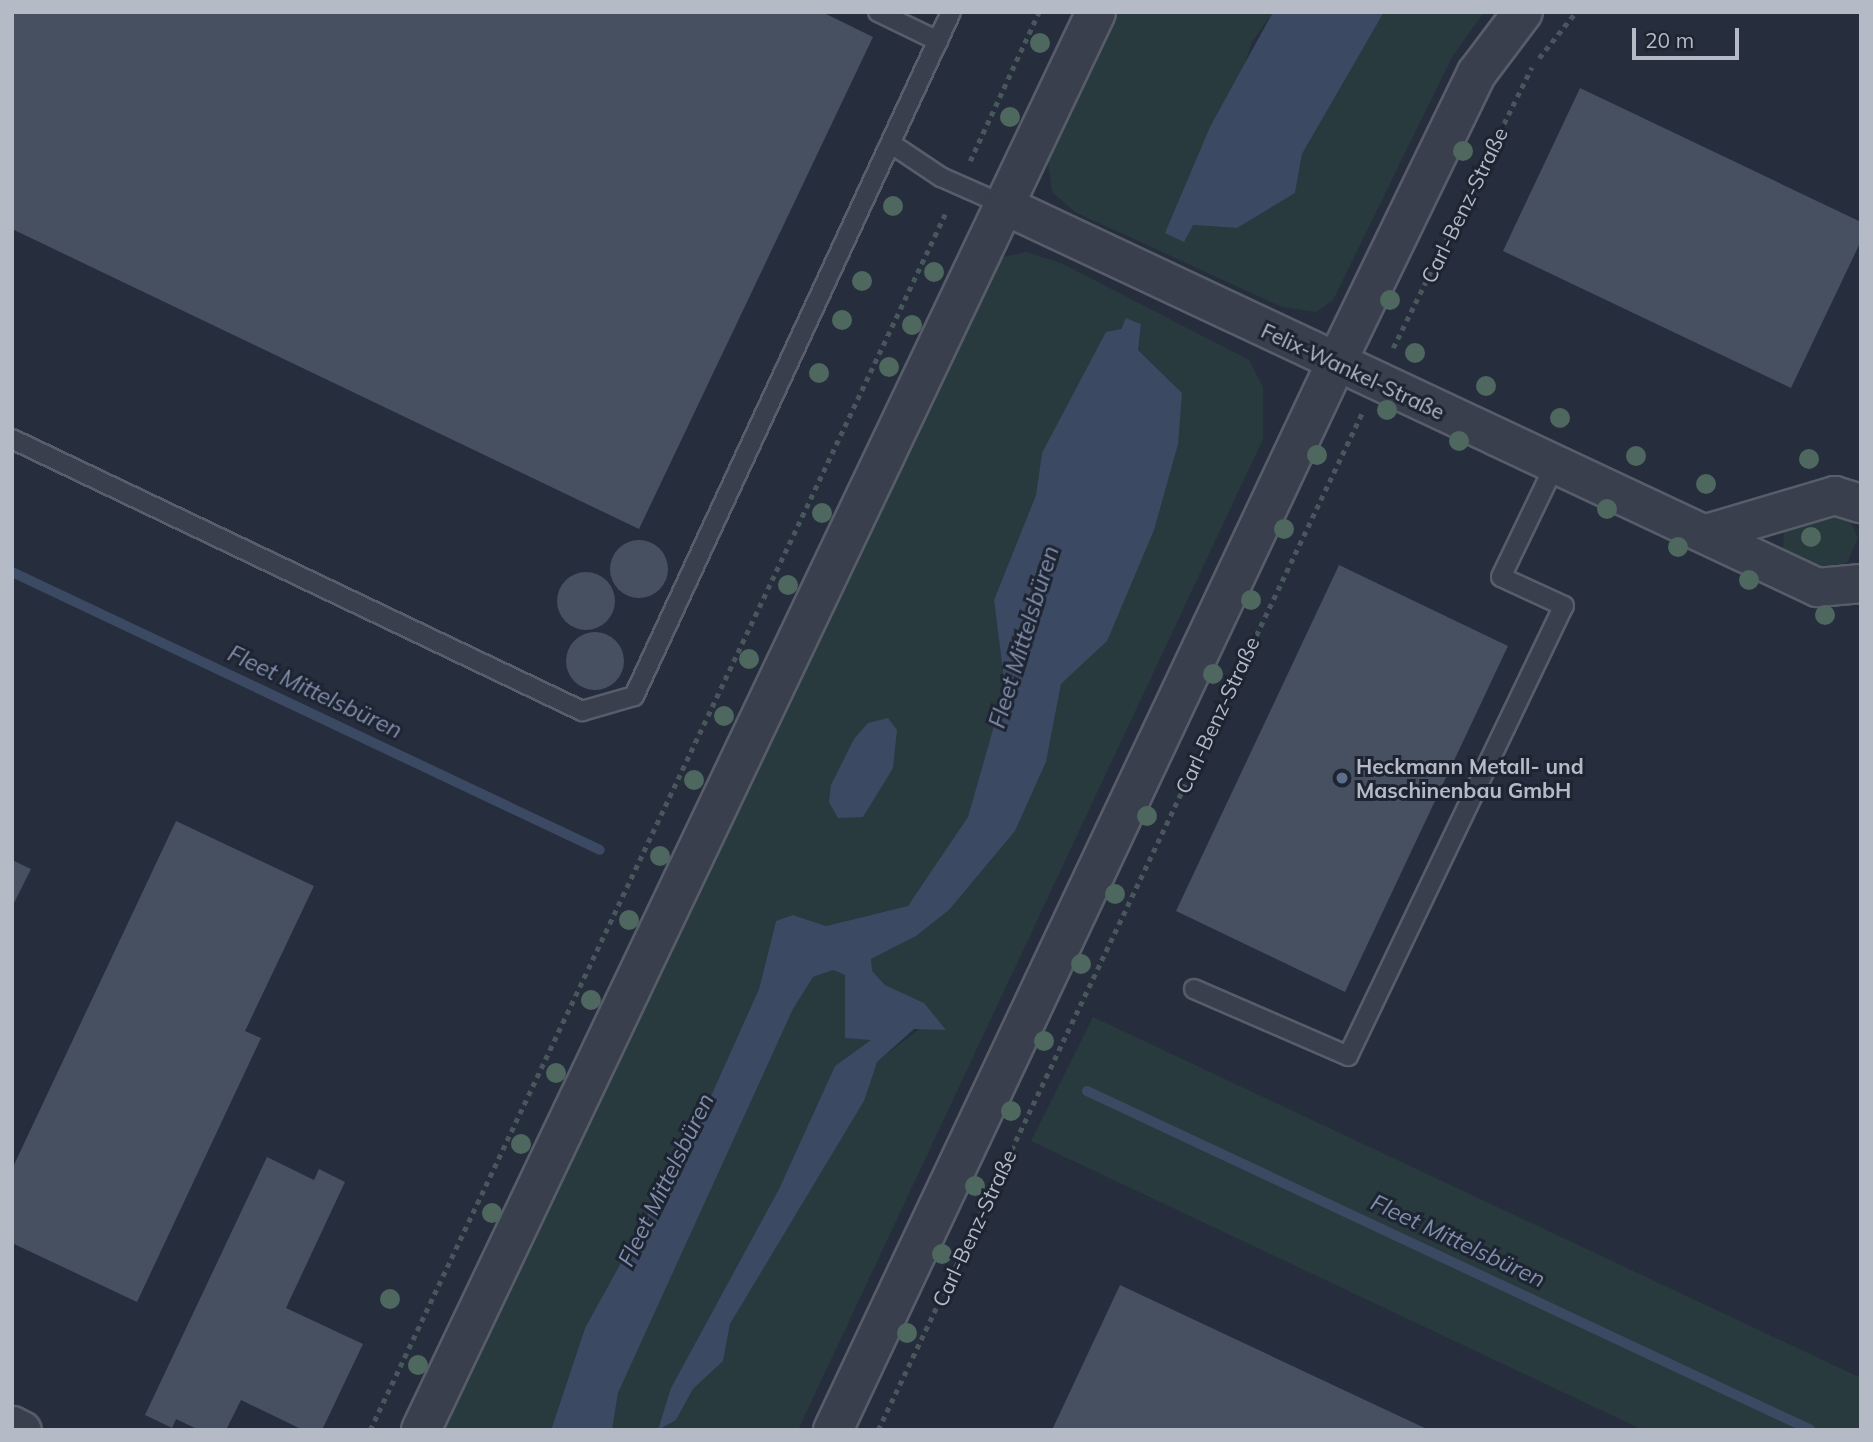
<!DOCTYPE html>
<meta charset="utf-8">
<style>
body{margin:0}
#map{position:relative;width:1873px;height:1442px;overflow:hidden;background:#262d3c;font-family:Mulish,sans-serif}
div>[style]{position:absolute}
[style*='--x']{left:calc(var(--x)*1px);top:calc(var(--y)*1px);width:calc(var(--w)*1px);rotate:calc(var(--a)*1deg)}
.green>*{inset:0;background:#293a3e}
.water>*{inset:0;background:#3c4963}
.stream>*{height:10px;margin:-5px;padding:0 5px;transform-origin:5px;border-radius:5px;background:#3c4963}
.building>*{inset:0;background:#475060}
.round{border-radius:50%}
.path>*{height:4.5px;margin-top:-2.25px;transform-origin:0;background:repeating-linear-gradient(90deg,#47575c 0 5px,transparent 0 10px)}
.roads{filter:drop-shadow(2px 0 #575d6a) drop-shadow(-2px 0 #575d6a) drop-shadow(0 2px #575d6a) drop-shadow(0 -2px #575d6a)}
.service>*{height:18px;margin:-9px;padding:0 9px;transform-origin:9px;border-radius:9px;background:#393f4c}
.minor>*{height:37px;margin:-18.5px;padding:0 18.5px;transform-origin:18.5px;border-radius:18.5px;background:#393f4c}
.tertiary>*{height:38px;margin:-19px;padding:0 19px;transform-origin:19px;border-radius:19px;background:#393f4c}
.trees>*{width:20px;height:20px;margin:-10px;border-radius:50%;background:#4e675f}
.dots>*{width:19px;height:19px;translate:-50% -50%;box-sizing:border-box;border:4px solid #1e2431;border-radius:50%}
span{translate:-50% -50%;white-space:nowrap;text-align:center;line-height:1.15;-webkit-text-stroke:6px #1e2431;paint-order:stroke}
.street-label{font-size:21px;color:#b5bac7}
.poi-label{font-size:21px;color:#b5bac7;font-weight:700}
.left{translate:0 -50%;text-align:left}
.water-label{font-size:23px;color:#7f8eac;font-style:italic}
.frame{position:absolute;inset:0;border:14px solid #b5bac7;pointer-events:none}
.scale{position:absolute;left:1632px;top:28px;width:107px;height:32px;box-sizing:border-box;border:4px solid #b5bac7;border-top:0;padding-left:9px;font-size:21px;line-height:24px;white-space:nowrap;color:#b5bac7;-webkit-text-stroke:5px #1e2431;paint-order:stroke}
</style>
<div id="map">
<div class="green">
<i style="clip-path:polygon(1116px 12px,1273px 12px,1252px 42px,1193px 225px,1237px 228px,1295px 193px,1302px 154px,1384px 12px,1484px 12px,1452px 57px,1333px 300px,1316px 312px,1282px 307px,1075px 212px,1052px 192px,1048px 160px)"></i>
<i style="clip-path:polygon(1026px 252px,1061px 263px,1249px 360px,1263px 387px,1263px 439px,798px 1430px,612px 1430px,618px 1393px,793px 1009px,813px 977px,833px 970px,845px 975px,845px 1038px,873px 1039px,835px 1066px,779px 1189px,671px 1388px,676px 1420px,693px 1389px,723px 1361px,730px 1324px,864px 1101px,876px 1062px,925px 1025px,924px 1003px,885px 985px,871px 971px,871px 959px,916px 936px,949px 910px,1015px 831px,1046px 762px,1061px 684px,1107px 641px,1182px 393px,1138px 350px,1141px 324px,1127px 318px,1042px 453px,1036px 495px,994px 600px,1005px 687px,968px 817px,943px 861px,908px 906px,826px 926px,794px 915px,776px 921px,759px 989px,702px 1116px,585px 1328px,551px 1430px,439px 1430px,1000px 258px)"></i>
<i style="clip-path:polygon(1835px 513px,1850px 521px,1858px 538px,1847px 563px,1820px 567px,1783px 549px,1784px 528px)"></i>
<i style="clip-path:polygon(1093px 1017px,1861px 1378px,1861px 1430px,1643px 1430px,1031px 1141px)"></i>
</div>
<div class="water">
<i style="clip-path:polygon(1273px 12px,1384px 12px,1302px 154px,1295px 193px,1237px 228px,1193px 225px,1184px 242px,1165px 233px,1210px 127px)"></i>
<i style="clip-path:polygon(1126px 318px,1141px 324px,1138px 350px,1182px 393px,1178px 444px,1154px 530px,1107px 641px,1061px 684px,1046px 762px,1015px 831px,949px 910px,916px 936px,871px 959px,872px 971px,885px 985px,924px 1003px,946px 1030px,914px 1029px,877px 1062px,864px 1101px,730px 1324px,723px 1361px,693px 1389px,676px 1420px,658px 1430px,671px 1388px,779px 1189px,835px 1066px,871px 1040px,845px 1038px,845px 975px,833px 970px,813px 977px,793px 1009px,618px 1393px,612px 1430px,551px 1430px,585px 1328px,702px 1116px,759px 989px,776px 921px,793px 915px,826px 926px,908px 906px,968px 817px,1005px 687px,994px 600px,1036px 495px,1042px 453px,1106px 332px,1121px 329px)"></i>
<i style="clip-path:polygon(888px 718px,897px 730px,893px 768px,863px 817px,838px 818px,829px 802px,831px 785px,854px 739px,868px 723px)"></i>
</div>
<div class="stream">
<i style="--x:12;--y:572;--w:650;--a:25.3"></i>
<i style="--x:1087;--y:1091;--w:799;--a:25.09"></i>
</div>
<div class="building">
<i style="clip-path:polygon(12px 12px,822px 12px,873px 37px,639px 529px,12px 229px)"></i>
<i style="clip-path:polygon(1580px 88px,1861px 222px,1861px 241px,1791px 388px,1503px 251px)"></i>
<i class="round" style="left:610px;top:540px;width:58px;height:58px"></i>
<i style="clip-path:polygon(1339px 565px,1508px 646px,1345px 992px,1176px 911px)"></i>
<i class="round" style="left:557px;top:572px;width:58px;height:58px"></i>
<i class="round" style="left:566px;top:632px;width:58px;height:58px"></i>
<i style="clip-path:polygon(176px 821px,314px 886px,245px 1031px,261px 1038px,137px 1302px,12px 1243px,12px 1169px)"></i>
<i style="clip-path:polygon(12px 860px,31px 869px,12px 907px)"></i>
<i style="clip-path:polygon(267px 1157px,314px 1180px,319px 1169px,345px 1182px,286px 1308px,363px 1344px,322px 1430px,303px 1430px,241px 1400px,226px 1430px,199px 1430px,176px 1419px,172px 1428px,145px 1415px)"></i>
<i style="clip-path:polygon(1120px 1285px,1429px 1430px,1052px 1430px)"></i>
</div>
<div class="path">
<i style="--x:1539;--y:58;--w:59;--a:-51.2"></i>
<i style="--x:970;--y:161;--w:164;--a:-65.2"></i>
<i style="--x:1393;--y:348;--w:313;--a:-63.7"></i>
<i style="--x:370;--y:1430;--w:1350;--a:-64.69"></i>
<i style="--x:878;--y:1430;--w:1126;--a:-64.55"></i>
</div>
<div class="roads">
<div class="service">
<i style="--x:878;--y:12;--w:67;--a:25.8"></i>
<i style="--x:893;--y:145;--w:58;--a:33.7"></i>
<i style="--x:941;--y:177;--w:67;--a:23.9"></i>
<i style="--x:12;--y:439;--w:632;--a:25.51"></i>
<i style="--x:582;--y:711;--w:54;--a:-16.1"></i>
<i style="--x:634;--y:696;--w:754;--a:-65.13"></i>
<i style="--x:1194;--y:989;--w:168;--a:23.5"></i>
<i style="--x:1348;--y:1056;--w:499;--a:-64.4"></i>
<i style="--x:1564;--y:606;--w:69;--a:-155.3"></i>
<i style="--x:1501;--y:577;--w:124;--a:-64.3"></i>
</div>
<div class="minor">
<i style="--x:1002;--y:204;--w:901;--a:25.17"></i>
<i style="--x:1817;--y:587;--w:44;--a:-5.2"></i>
<i style="--x:1706;--y:533;--w:134;--a:-16.5"></i>
<i style="--x:1834;--y:495;--w:28;--a:17"></i>
<i style="--x:12;--y:1425;--w:11;--a:27"></i>
</div>
<div class="tertiary">
<i style="--x:421;--y:1430;--w:1570;--a:-64.54"></i>
<i style="--x:833;--y:1430;--w:1180;--a:-64.76"></i>
<i style="--x:1336;--y:363;--w:322;--a:-64.1"></i>
<i style="--x:1477;--y:73;--w:76;--a:-53"></i>
</div>
</div>
<div class="trees">
<i style="left:1040px;top:43px"></i>
<i style="left:1010px;top:117px"></i>
<i style="left:1463px;top:151px"></i>
<i style="left:893px;top:206px"></i>
<i style="left:934px;top:272px"></i>
<i style="left:862px;top:281px"></i>
<i style="left:1390px;top:300px"></i>
<i style="left:842px;top:320px"></i>
<i style="left:912px;top:325px"></i>
<i style="left:1415px;top:353px"></i>
<i style="left:889px;top:367px"></i>
<i style="left:819px;top:373px"></i>
<i style="left:1486px;top:386px"></i>
<i style="left:1387px;top:410px"></i>
<i style="left:1560px;top:418px"></i>
<i style="left:1459px;top:441px"></i>
<i style="left:1317px;top:455px"></i>
<i style="left:1636px;top:456px"></i>
<i style="left:1809px;top:459px"></i>
<i style="left:1706px;top:484px"></i>
<i style="left:1607px;top:509px"></i>
<i style="left:822px;top:513px"></i>
<i style="left:1284px;top:529px"></i>
<i style="left:1811px;top:537px"></i>
<i style="left:1678px;top:547px"></i>
<i style="left:1749px;top:580px"></i>
<i style="left:788px;top:585px"></i>
<i style="left:1251px;top:600px"></i>
<i style="left:1825px;top:615px"></i>
<i style="left:749px;top:659px"></i>
<i style="left:1213px;top:674px"></i>
<i style="left:724px;top:716px"></i>
<i style="left:694px;top:780px"></i>
<i style="left:1147px;top:816px"></i>
<i style="left:660px;top:856px"></i>
<i style="left:1115px;top:894px"></i>
<i style="left:629px;top:920px"></i>
<i style="left:1081px;top:964px"></i>
<i style="left:591px;top:1000px"></i>
<i style="left:1044px;top:1041px"></i>
<i style="left:556px;top:1073px"></i>
<i style="left:1011px;top:1111px"></i>
<i style="left:521px;top:1144px"></i>
<i style="left:975px;top:1186px"></i>
<i style="left:492px;top:1213px"></i>
<i style="left:942px;top:1254px"></i>
<i style="left:390px;top:1299px"></i>
<i style="left:907px;top:1333px"></i>
<i style="left:418px;top:1365px"></i>
</div>
<div class="dots">
<i style="left:1342px;top:778px;background:#5c6f8a"></i>
</div>
<div class="street-label">
<span style="left:1464px;top:205px;rotate:-64deg">Carl-Benz-Straße</span>
<span style="left:1353px;top:371px;rotate:25deg">Felix-Wankel-Straße</span>
<span style="left:1217px;top:715px;rotate:-65deg">Carl-Benz-Straße</span>
<span style="left:974px;top:1228px;rotate:-65deg">Carl-Benz-Straße</span>
</div>
<div class="poi-label">
<span class="left" style="left:1356px;top:778px">Heckmann Metall- und<br>Maschinenbau GmbH</span>
</div>
<div class="water-label">
<span style="left:1024px;top:637px;rotate:-73deg">Fleet Mittelsbüren</span>
<span style="left:315px;top:692px;rotate:25deg">Fleet Mittelsbüren</span>
<span style="left:666px;top:1180px;rotate:-64deg">Fleet Mittelsbüren</span>
<span style="left:1458px;top:1241px;rotate:25deg">Fleet Mittelsbüren</span>
</div>
<div class="frame"></div>
<div class="scale">20 m</div>
</div>
